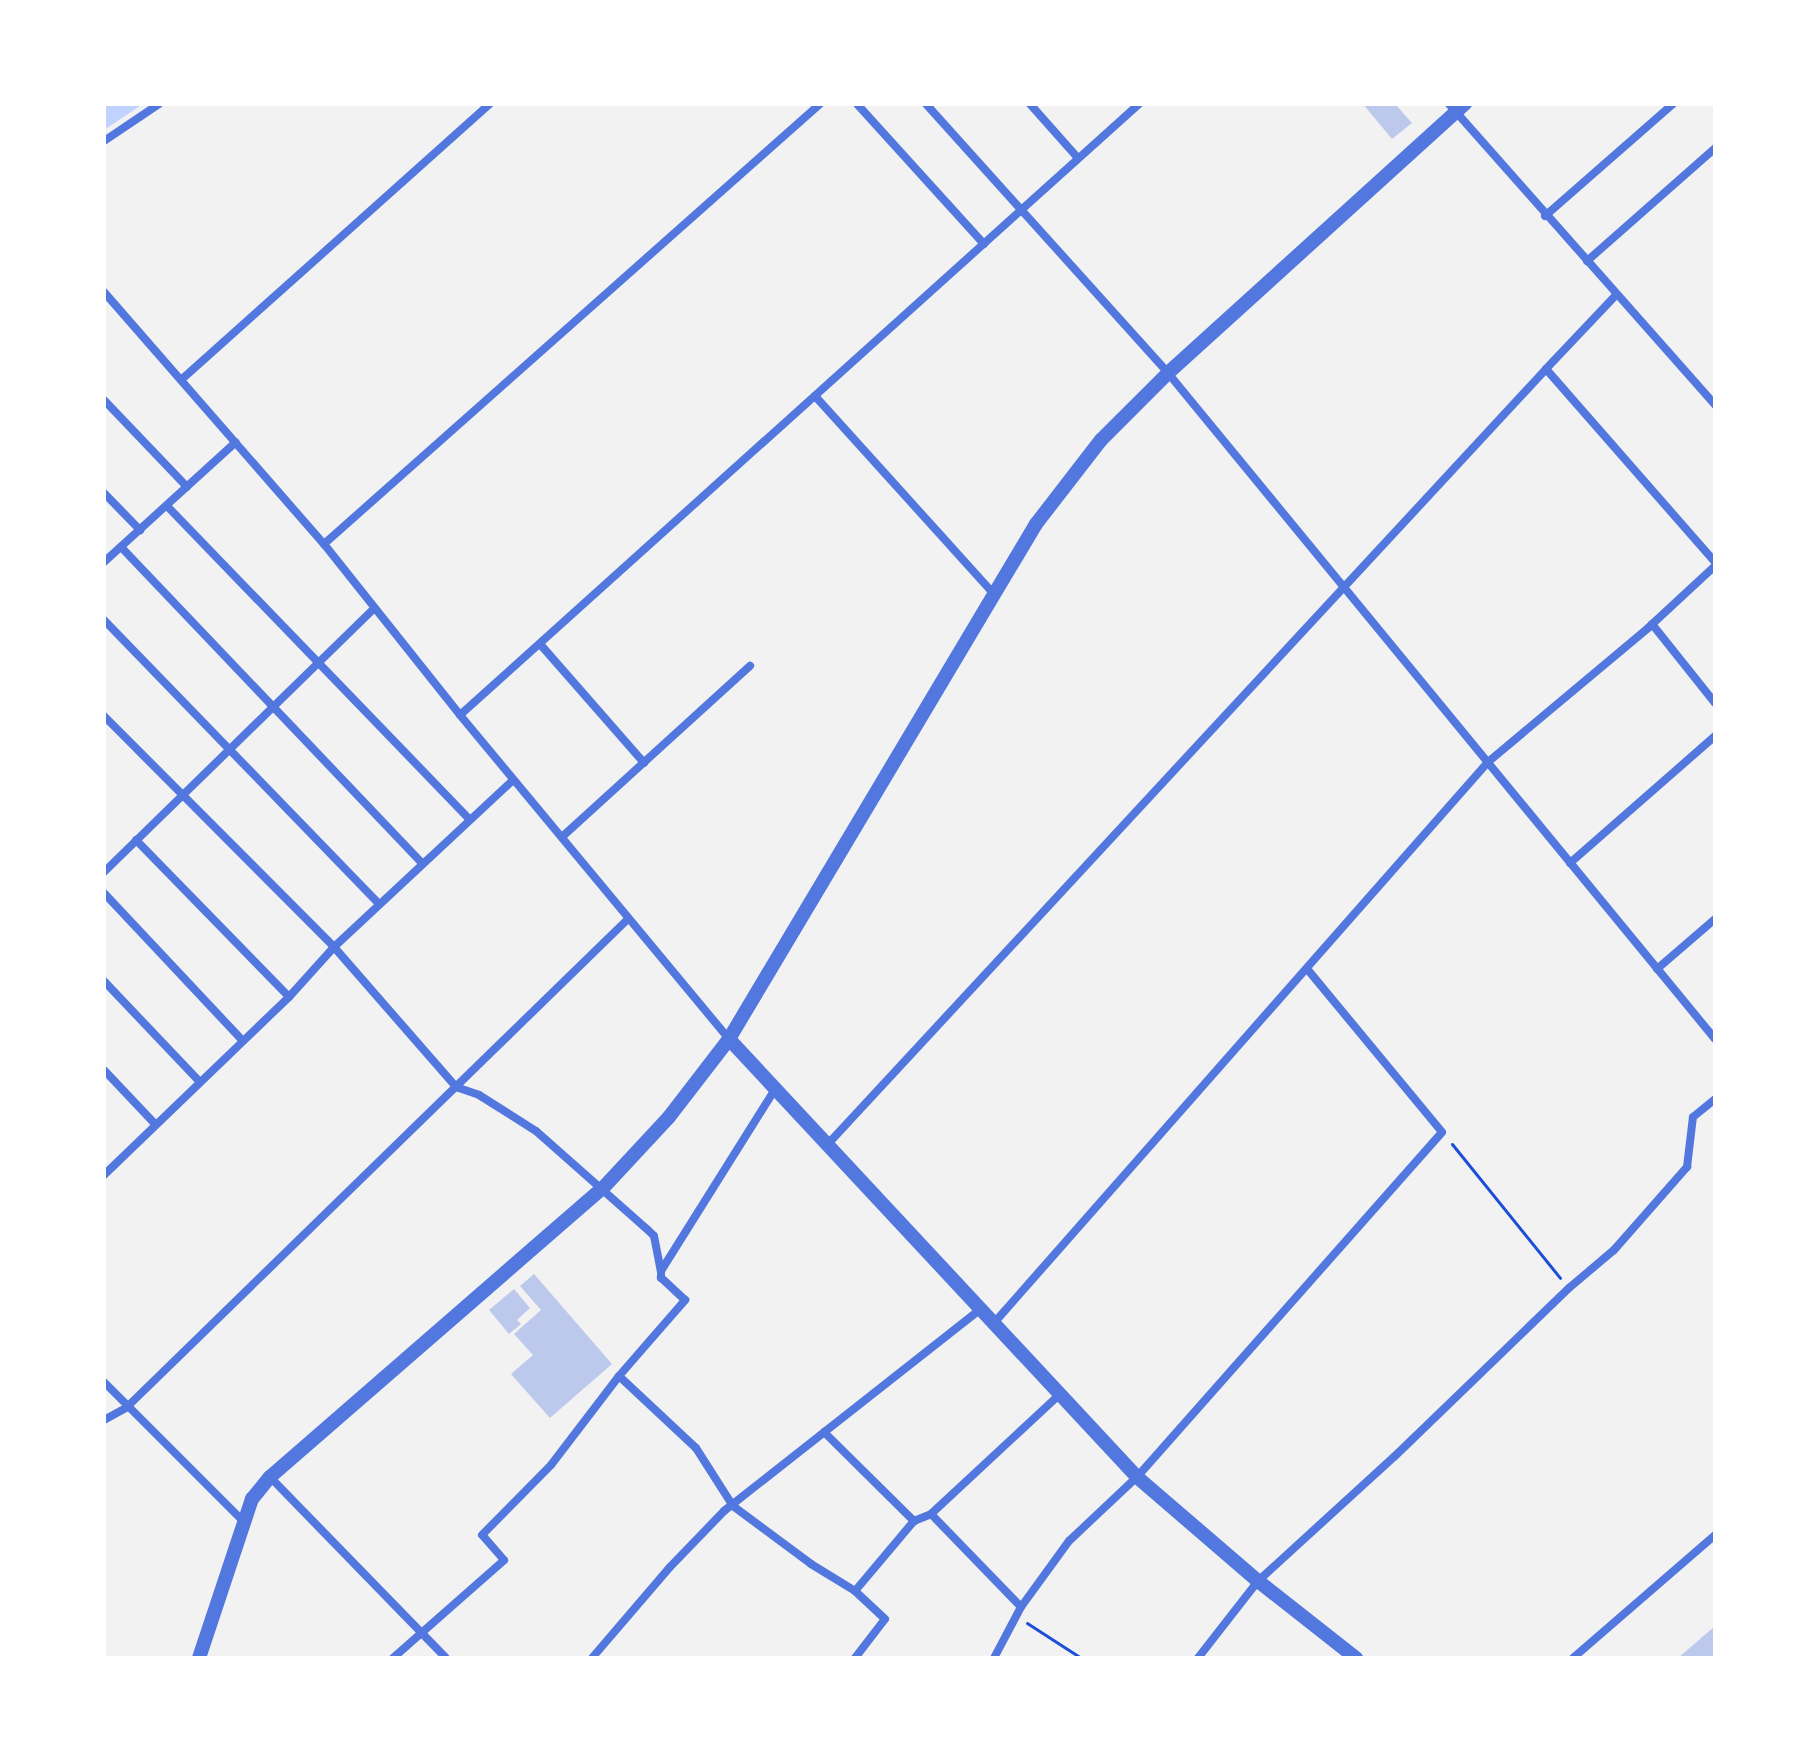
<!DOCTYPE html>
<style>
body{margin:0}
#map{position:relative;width:1819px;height:1762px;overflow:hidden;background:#f2f2f2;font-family:Mulish,sans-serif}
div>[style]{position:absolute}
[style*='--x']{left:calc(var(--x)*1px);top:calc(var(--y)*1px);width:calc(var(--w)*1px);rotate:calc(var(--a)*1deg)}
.water>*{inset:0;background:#bfd3fe}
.building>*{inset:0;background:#bdc9ec}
.path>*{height:3px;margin:-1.5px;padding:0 1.5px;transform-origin:1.5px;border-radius:1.5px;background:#1d4ed8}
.minor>*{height:8px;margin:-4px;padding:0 4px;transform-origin:4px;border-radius:4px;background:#5277de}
.tertiary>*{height:14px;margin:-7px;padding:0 7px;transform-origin:7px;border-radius:7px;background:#5277de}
span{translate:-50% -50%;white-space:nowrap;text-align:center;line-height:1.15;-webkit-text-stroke:8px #fff;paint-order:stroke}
.frame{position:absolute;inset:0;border:106px solid #fff;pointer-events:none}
</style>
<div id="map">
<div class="water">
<i style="clip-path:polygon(104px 104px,143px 104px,104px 130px)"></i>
</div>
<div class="building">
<i style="clip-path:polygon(1363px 104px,1395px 104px,1412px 123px,1392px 139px)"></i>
<i style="clip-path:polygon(534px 1274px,612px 1364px,550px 1418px,511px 1374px,533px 1355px,514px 1334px,541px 1310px,520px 1286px)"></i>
<i style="clip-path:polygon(514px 1289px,530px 1308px,517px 1320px,521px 1324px,509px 1334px,489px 1310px)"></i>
<i style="clip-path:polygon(1715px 1626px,1715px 1658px,1678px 1658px)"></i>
</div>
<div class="path">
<i style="--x:1452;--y:1144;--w:172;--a:51.1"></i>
<i style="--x:1027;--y:1623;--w:64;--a:32.9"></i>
</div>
<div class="minor">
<i style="--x:857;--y:104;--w:189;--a:47.8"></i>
<i style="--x:926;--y:104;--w:362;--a:48"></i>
<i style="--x:1168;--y:373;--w:862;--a:50.6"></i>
<i style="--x:1030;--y:104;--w:72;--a:48.4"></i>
<i style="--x:1449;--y:104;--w:402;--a:48.5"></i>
<i style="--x:104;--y:141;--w:66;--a:-33.9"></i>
<i style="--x:1545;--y:216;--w:170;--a:-41.2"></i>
<i style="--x:1587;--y:261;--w:171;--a:-41.4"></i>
<i style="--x:104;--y:292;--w:335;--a:48.9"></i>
<i style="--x:324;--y:544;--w:218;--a:51.5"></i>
<i style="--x:460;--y:715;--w:421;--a:50.3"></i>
<i style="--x:1616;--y:295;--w:102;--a:133.4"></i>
<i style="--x:1546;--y:369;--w:257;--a:48.8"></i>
<i style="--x:181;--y:380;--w:414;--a:-41.8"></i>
<i style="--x:815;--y:396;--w:267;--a:47.9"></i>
<i style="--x:104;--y:400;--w:120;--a:46.3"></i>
<i style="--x:104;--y:493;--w:52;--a:45.8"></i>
<i style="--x:167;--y:506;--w:435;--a:46"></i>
<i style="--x:324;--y:544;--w:663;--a:-41.58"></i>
<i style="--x:121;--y:547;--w:436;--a:46.4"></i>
<i style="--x:104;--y:562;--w:178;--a:-42.3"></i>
<i style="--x:104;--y:620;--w:395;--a:45.9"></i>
<i style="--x:1652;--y:624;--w:101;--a:51.4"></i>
<i style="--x:540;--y:644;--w:158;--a:48.8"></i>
<i style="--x:460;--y:715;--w:913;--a:-41.98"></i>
<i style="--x:104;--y:716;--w:326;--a:45.1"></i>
<i style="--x:334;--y:947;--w:186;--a:48.9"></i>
<i style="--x:456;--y:1087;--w:24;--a:19"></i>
<i style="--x:479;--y:1095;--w:67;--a:32.3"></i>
<i style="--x:536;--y:1131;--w:149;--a:41.5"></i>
<i style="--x:648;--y:1230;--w:8;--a:45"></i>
<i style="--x:654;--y:1236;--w:36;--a:79"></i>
<i style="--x:563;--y:836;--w:253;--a:-42.3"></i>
<i style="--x:136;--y:840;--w:219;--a:45.7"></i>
<i style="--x:1570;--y:863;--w:193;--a:-41.2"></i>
<i style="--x:104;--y:872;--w:378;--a:-44.3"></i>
<i style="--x:104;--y:893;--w:202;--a:46.8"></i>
<i style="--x:1657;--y:969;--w:77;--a:-40.8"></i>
<i style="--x:104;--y:981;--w:138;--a:46.5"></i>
<i style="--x:104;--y:1070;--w:74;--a:46.6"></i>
<i style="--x:827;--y:1145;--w:1058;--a:-47.18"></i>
<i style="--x:104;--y:1175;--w:257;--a:-43.9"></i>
<i style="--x:289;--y:997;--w:67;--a:-48"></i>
<i style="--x:334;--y:947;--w:245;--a:-43"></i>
<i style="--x:994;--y:1323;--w:748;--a:-48.63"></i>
<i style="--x:1488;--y:762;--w:209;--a:-39.9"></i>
<i style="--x:1648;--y:628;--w:91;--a:-42.8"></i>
<i style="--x:619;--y:1376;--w:105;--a:43.1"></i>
<i style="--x:696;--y:1448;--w:69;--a:57.5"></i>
<i style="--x:733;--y:1506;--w:97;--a:36.6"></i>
<i style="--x:811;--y:1564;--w:52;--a:31.5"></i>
<i style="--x:855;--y:1591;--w:92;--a:-49.9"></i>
<i style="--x:104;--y:1382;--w:198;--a:45"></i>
<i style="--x:104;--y:1420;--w:26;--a:-29"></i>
<i style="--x:127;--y:1407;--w:699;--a:-44.25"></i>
<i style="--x:824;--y:1432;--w:127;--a:44.7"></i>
<i style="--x:914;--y:1521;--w:18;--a:-22"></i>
<i style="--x:931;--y:1514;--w:129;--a:45.9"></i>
<i style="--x:270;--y:1477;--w:252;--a:45.8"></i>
<i style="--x:931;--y:1514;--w:175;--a:-42.9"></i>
<i style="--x:393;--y:1658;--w:148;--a:-41.4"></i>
<i style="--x:504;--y:1560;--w:33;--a:-131"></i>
<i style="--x:482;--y:1535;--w:98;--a:-45.4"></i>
<i style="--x:551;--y:1465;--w:112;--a:-52.6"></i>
<i style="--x:619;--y:1376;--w:101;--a:-49"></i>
<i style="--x:685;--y:1300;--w:33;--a:-137"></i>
<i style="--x:661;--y:1278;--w:7;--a:-90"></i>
<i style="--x:661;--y:1271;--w:215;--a:-57.9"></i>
<i style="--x:592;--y:1658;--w:120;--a:-49.4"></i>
<i style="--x:670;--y:1567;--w:78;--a:-46"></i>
<i style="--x:724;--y:1511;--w:325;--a:-38.2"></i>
<i style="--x:855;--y:1658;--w:49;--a:-52.4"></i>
<i style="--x:885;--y:1619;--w:41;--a:-137"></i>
<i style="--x:994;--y:1658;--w:58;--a:-62.1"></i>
<i style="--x:1021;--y:1607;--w:82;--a:-54"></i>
<i style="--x:1069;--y:1541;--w:93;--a:-43.3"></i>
<i style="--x:1137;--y:1477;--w:460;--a:-48.5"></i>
<i style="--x:1442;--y:1132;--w:212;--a:-129.6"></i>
<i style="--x:1198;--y:1658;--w:98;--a:-52.1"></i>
<i style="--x:1258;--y:1581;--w:185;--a:-42.4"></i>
<i style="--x:1395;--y:1456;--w:242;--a:-44"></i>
<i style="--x:1569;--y:1288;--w:59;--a:-40.2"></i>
<i style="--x:1614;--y:1250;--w:111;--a:-48.7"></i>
<i style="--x:1687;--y:1167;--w:50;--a:-83.2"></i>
<i style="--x:1693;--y:1117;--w:28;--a:-39"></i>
<i style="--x:1573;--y:1658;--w:188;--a:-40.9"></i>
</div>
<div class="tertiary">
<i style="--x:729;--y:1039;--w:599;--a:47.03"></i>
<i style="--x:1137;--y:1477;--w:160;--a:40.7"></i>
<i style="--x:1258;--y:1581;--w:125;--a:38.2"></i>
<i style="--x:199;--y:1658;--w:168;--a:-71.6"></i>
<i style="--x:252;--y:1499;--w:28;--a:-51"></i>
<i style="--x:270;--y:1477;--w:441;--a:-41"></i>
<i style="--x:603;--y:1188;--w:97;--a:-47.1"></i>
<i style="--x:669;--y:1117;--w:98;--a:-52.4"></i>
<i style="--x:729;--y:1039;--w:600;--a:-59.2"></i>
<i style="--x:1036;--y:524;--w:106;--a:-52.3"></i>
<i style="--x:1101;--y:440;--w:95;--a:-45"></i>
<i style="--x:1168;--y:373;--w:401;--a:-42.2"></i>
</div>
<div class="frame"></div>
</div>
